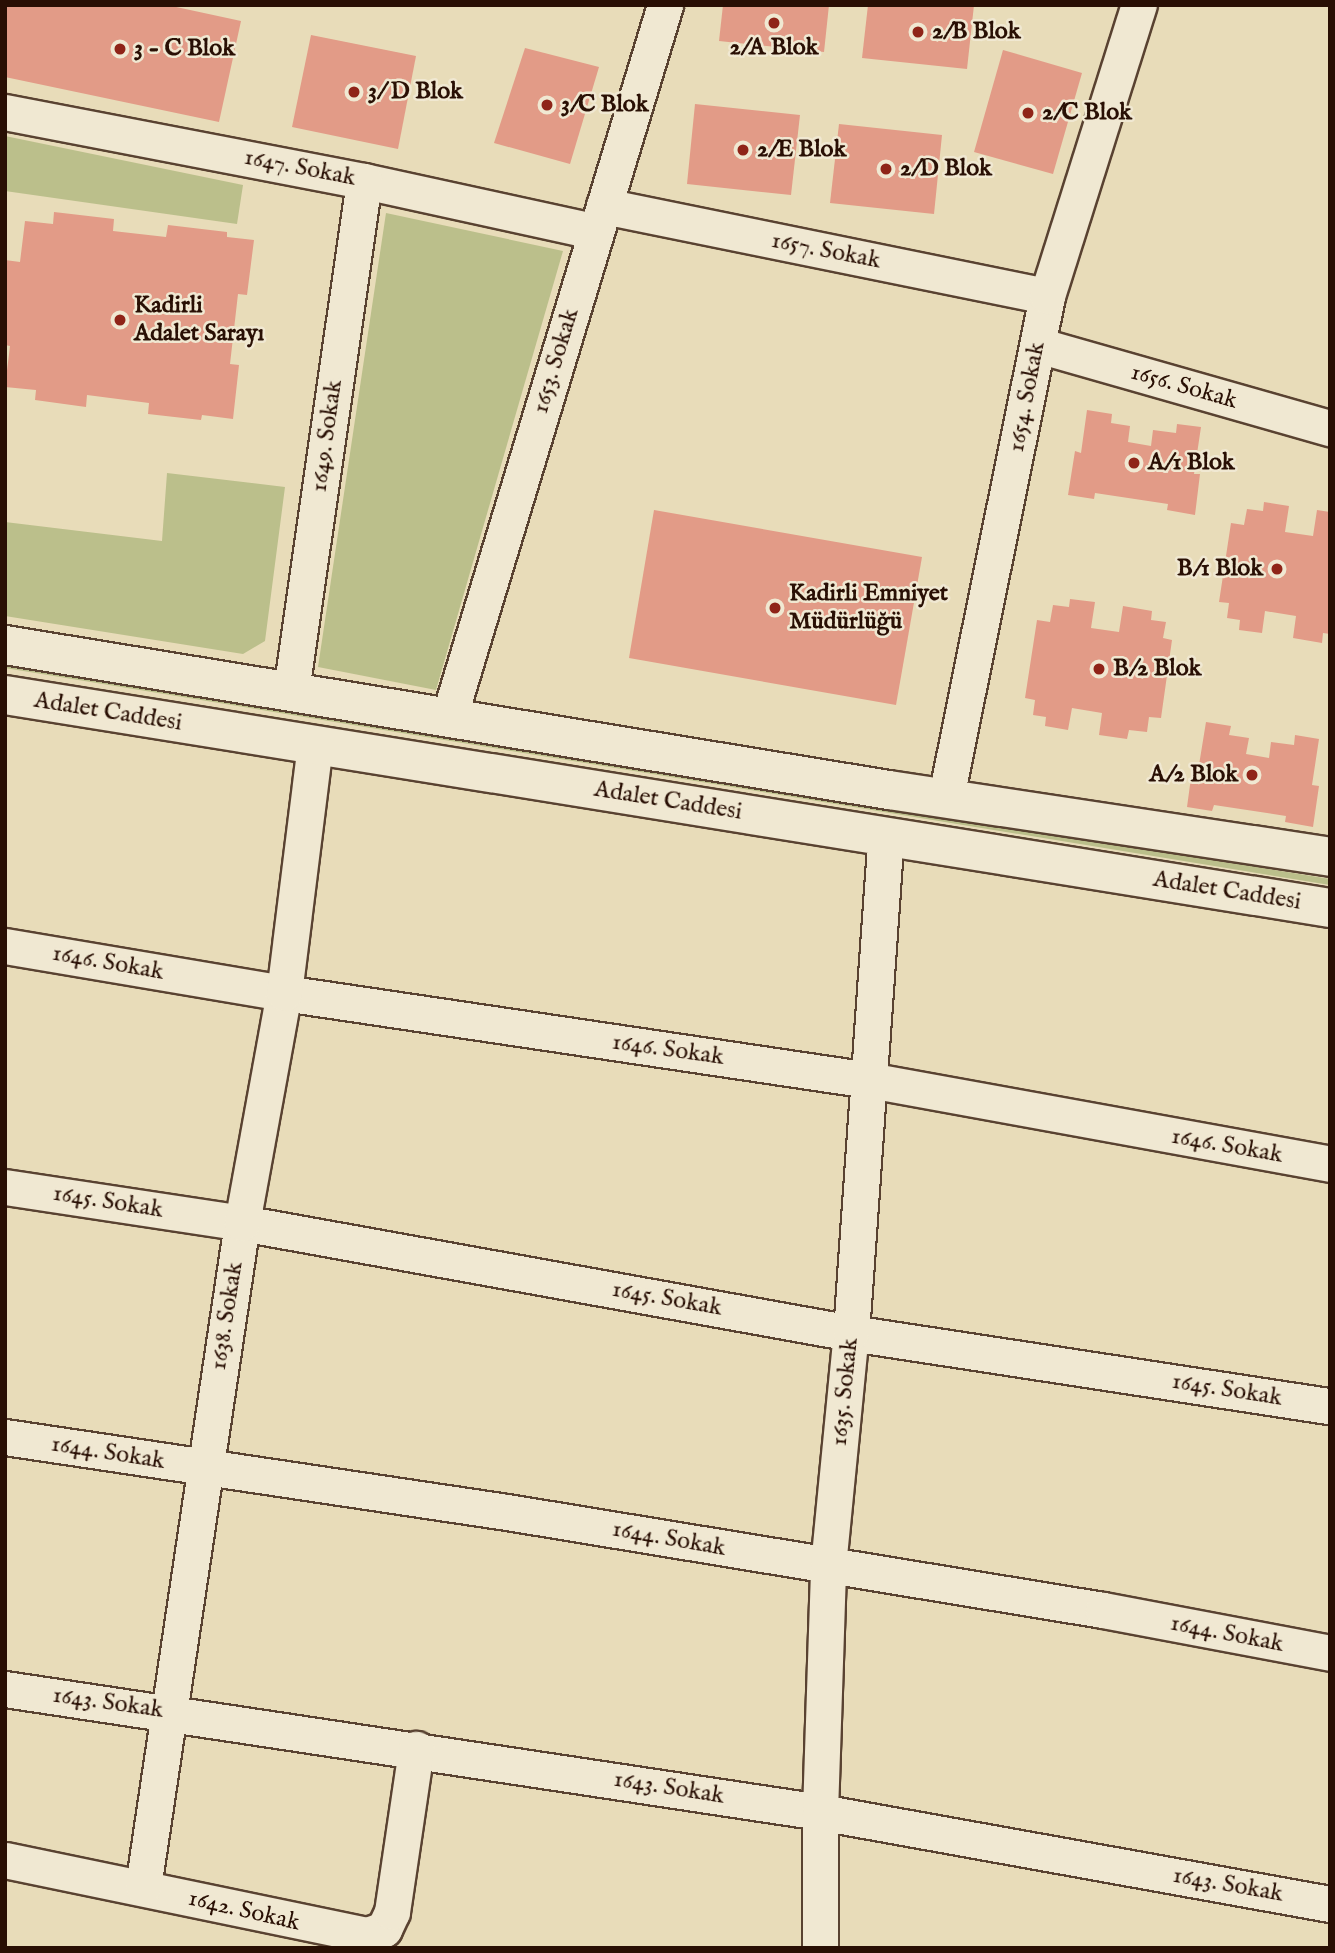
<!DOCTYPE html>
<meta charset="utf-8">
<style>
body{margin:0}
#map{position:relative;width:1335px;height:1953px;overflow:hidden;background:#e8dcb9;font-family:"IM FELL English",serif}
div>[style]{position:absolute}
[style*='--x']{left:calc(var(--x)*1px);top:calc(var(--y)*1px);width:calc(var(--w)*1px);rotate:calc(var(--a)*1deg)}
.green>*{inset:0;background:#bbbf8b}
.building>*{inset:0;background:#e29b87}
.roads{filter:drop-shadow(2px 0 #594231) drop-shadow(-2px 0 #594231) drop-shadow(0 2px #594231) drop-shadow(0 -2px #594231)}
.street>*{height:35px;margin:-17.5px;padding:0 17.5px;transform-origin:17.5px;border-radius:17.5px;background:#f0e8d2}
.secondary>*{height:38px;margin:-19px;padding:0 19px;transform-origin:19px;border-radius:19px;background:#f0e8d2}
.dots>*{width:19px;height:19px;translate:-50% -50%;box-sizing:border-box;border:4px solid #f0e8d2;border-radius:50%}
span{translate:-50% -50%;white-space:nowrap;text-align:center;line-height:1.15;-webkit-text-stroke:5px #f0e8d2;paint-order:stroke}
.poi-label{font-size:24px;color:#290f04;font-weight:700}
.left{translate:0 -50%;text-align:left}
.right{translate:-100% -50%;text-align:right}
.street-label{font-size:24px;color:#290f04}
.frame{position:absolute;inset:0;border:7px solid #290f04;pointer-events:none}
</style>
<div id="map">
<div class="green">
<i style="clip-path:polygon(5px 136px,243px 185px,237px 224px,5px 191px)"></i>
<i style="clip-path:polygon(386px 213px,563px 251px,436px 690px,318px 667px)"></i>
<i style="clip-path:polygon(167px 473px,285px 487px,265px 641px,243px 654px,5px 616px,5px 522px,162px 541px)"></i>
<i style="clip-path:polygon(5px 663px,1330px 879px,1330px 885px,5px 668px)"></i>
</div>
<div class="building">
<i style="clip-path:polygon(5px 5px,167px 5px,241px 21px,219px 122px,5px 77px)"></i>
<i style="clip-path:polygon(723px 5px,829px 5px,824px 52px,719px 41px)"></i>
<i style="clip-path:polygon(868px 5px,974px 5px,967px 69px,862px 58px)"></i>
<i style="clip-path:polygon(311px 35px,416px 56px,398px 149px,292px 127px)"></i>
<i style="clip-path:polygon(525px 48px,599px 67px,570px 164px,494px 143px)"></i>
<i style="clip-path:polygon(1003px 50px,1082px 73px,1053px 174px,974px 152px)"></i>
<i style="clip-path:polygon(695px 104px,800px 115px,791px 195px,687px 184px)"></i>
<i style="clip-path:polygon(839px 124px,942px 135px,934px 214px,830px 203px)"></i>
<i style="clip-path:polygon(54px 212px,114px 219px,113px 231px,166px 237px,168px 225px,227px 232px,227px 237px,254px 240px,247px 295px,238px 294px,230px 364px,239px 365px,233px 419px,202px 415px,201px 420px,148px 414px,149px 403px,87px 395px,86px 407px,35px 400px,36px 390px,5px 387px,10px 346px,5px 345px,5px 260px,20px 262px,25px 221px,53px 224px)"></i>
<i style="clip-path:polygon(1087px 410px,1112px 414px,1111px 423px,1130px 426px,1128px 442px,1151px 446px,1153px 430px,1176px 433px,1177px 424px,1201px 427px,1194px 474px,1200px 474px,1195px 515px,1167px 510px,1168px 504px,1095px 493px,1094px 499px,1068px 495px,1075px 451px,1081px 453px)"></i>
<i style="clip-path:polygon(1264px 502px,1289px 506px,1285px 532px,1313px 536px,1317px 510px,1330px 512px,1330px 634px,1323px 633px,1322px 643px,1293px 638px,1296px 616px,1265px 611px,1262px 633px,1239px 630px,1240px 620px,1227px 618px,1229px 603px,1219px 602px,1231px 523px,1244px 525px,1247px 509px,1263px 511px)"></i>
<i style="clip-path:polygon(654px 510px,922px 557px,896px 705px,629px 658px)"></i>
<i style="clip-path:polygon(1070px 599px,1095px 602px,1091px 628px,1119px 632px,1123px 606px,1152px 611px,1151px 620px,1166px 622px,1163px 638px,1172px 640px,1161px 718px,1149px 717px,1147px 732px,1129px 730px,1127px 739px,1099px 735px,1102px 713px,1072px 708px,1068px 730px,1045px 726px,1046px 717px,1033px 715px,1035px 700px,1025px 698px,1037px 620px,1050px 622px,1053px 605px,1069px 607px)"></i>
<i style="clip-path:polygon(1206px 722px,1231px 726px,1229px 735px,1249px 738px,1246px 754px,1269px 758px,1271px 742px,1294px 745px,1295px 735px,1319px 739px,1312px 785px,1319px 786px,1313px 827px,1285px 822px,1286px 816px,1214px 805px,1212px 811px,1187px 807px,1193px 763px,1199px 765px)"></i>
</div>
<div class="roads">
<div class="street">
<i style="--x:5;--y:112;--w:366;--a:10.9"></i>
<i style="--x:364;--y:181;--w:235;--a:12.3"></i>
<i style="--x:604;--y:206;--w:452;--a:11.5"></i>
<i style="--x:1038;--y:345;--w:304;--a:15.9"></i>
<i style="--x:291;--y:691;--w:515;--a:-81.85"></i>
<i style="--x:449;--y:717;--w:744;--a:-73.12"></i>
<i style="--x:946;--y:797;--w:511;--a:-78.6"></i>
<i style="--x:1047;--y:296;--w:305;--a:-72.5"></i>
<i style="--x:5;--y:946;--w:283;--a:9.6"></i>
<i style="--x:284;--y:993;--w:591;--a:8.46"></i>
<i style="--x:869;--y:1080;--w:469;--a:10.3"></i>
<i style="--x:5;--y:1187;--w:240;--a:8.6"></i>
<i style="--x:242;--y:1223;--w:619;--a:10.24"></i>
<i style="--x:851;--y:1333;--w:485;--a:8.7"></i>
<i style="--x:5;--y:1437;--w:508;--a:8.5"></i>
<i style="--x:507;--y:1512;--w:604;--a:9.34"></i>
<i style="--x:1103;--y:1610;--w:231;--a:10.7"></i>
<i style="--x:5;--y:1689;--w:824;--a:8.58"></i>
<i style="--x:820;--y:1812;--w:518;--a:10.23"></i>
<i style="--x:5;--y:1860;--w:370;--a:11.7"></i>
<i style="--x:367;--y:1935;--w:18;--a:-19"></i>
<i style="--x:384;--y:1929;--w:19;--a:-65"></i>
<i style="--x:392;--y:1912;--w:165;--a:-81.6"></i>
<i style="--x:143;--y:1887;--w:671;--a:-81.52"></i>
<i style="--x:242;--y:1223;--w:234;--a:-79.7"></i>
<i style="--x:284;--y:993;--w:250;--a:-82.9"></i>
<i style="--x:820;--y:1948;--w:136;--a:-90"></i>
<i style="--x:820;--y:1812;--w:246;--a:-88.1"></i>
<i style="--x:828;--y:1566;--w:234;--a:-84.4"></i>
<i style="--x:851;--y:1333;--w:498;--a:-86"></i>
</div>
<div class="secondary">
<i style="--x:5;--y:645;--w:896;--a:9.32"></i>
<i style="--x:889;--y:790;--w:446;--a:8.6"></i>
<i style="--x:5;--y:695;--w:1342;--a:9.13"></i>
</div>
</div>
<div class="dots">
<i style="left:774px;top:23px;background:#8f2418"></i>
<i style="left:918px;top:32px;background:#8f2418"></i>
<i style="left:120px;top:49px;background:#8f2418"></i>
<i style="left:354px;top:92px;background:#8f2418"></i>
<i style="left:547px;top:105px;background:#8f2418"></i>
<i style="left:1028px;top:113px;background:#8f2418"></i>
<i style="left:743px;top:150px;background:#8f2418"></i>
<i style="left:886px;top:169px;background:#8f2418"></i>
<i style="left:120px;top:320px;background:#8f2418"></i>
<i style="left:1134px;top:463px;background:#8f2418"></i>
<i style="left:1277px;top:569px;background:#8f2418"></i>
<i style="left:775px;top:608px;background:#8f2418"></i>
<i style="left:1099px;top:669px;background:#8f2418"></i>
<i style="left:1252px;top:775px;background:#8f2418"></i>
</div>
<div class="poi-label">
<span class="left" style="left:932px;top:32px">2/B Blok</span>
<span style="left:774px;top:48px">2/A Blok</span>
<span class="left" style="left:134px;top:49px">3 - C Blok</span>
<span class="left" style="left:368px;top:92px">3/ D Blok</span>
<span class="left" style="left:561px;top:105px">3/C Blok</span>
<span class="left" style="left:1042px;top:113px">2/C Blok</span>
<span class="left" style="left:757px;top:150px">2/E Blok</span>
<span class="left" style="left:900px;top:169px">2/D Blok</span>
<span class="left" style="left:134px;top:320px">Kadirli<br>Adalet Sarayı</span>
<span class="left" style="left:1148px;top:463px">A/1 Blok</span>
<span class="right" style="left:1263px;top:569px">B/1 Blok</span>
<span class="left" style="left:789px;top:608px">Kadirli Emniyet<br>Müdürlüğü</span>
<span class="left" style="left:1113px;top:669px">B/2 Blok</span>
<span class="right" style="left:1238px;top:775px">A/2 Blok</span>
</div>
<div class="street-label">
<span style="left:300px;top:168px;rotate:11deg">1647. Sokak</span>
<span style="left:826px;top:251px;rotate:11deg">1657. Sokak</span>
<span style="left:556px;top:361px;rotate:-73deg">1653. Sokak</span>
<span style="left:1184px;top:387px;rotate:16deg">1656. Sokak</span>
<span style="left:1027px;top:397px;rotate:-79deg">1654. Sokak</span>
<span style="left:327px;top:436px;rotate:-82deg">1649. Sokak</span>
<span style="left:108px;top:712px;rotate:9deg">Adalet Caddesi</span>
<span style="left:668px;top:801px;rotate:9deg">Adalet Caddesi</span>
<span style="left:1227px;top:891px;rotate:9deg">Adalet Caddesi</span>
<span style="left:108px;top:963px;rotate:10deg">1646. Sokak</span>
<span style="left:668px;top:1050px;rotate:8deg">1646. Sokak</span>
<span style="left:1227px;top:1146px;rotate:10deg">1646. Sokak</span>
<span style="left:108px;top:1202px;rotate:9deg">1645. Sokak</span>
<span style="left:667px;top:1299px;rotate:10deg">1645. Sokak</span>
<span style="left:227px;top:1316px;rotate:-81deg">1638. Sokak</span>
<span style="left:1227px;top:1390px;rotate:9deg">1645. Sokak</span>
<span style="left:845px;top:1392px;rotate:-84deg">1635. Sokak</span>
<span style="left:108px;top:1453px;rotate:9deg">1644. Sokak</span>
<span style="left:669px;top:1539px;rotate:10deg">1644. Sokak</span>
<span style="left:1227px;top:1634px;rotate:11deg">1644. Sokak</span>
<span style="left:108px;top:1703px;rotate:8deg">1643. Sokak</span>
<span style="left:669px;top:1788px;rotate:9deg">1643. Sokak</span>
<span style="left:1228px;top:1885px;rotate:10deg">1643. Sokak</span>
<span style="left:244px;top:1911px;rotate:13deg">1642. Sokak</span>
</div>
<div class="frame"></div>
</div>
